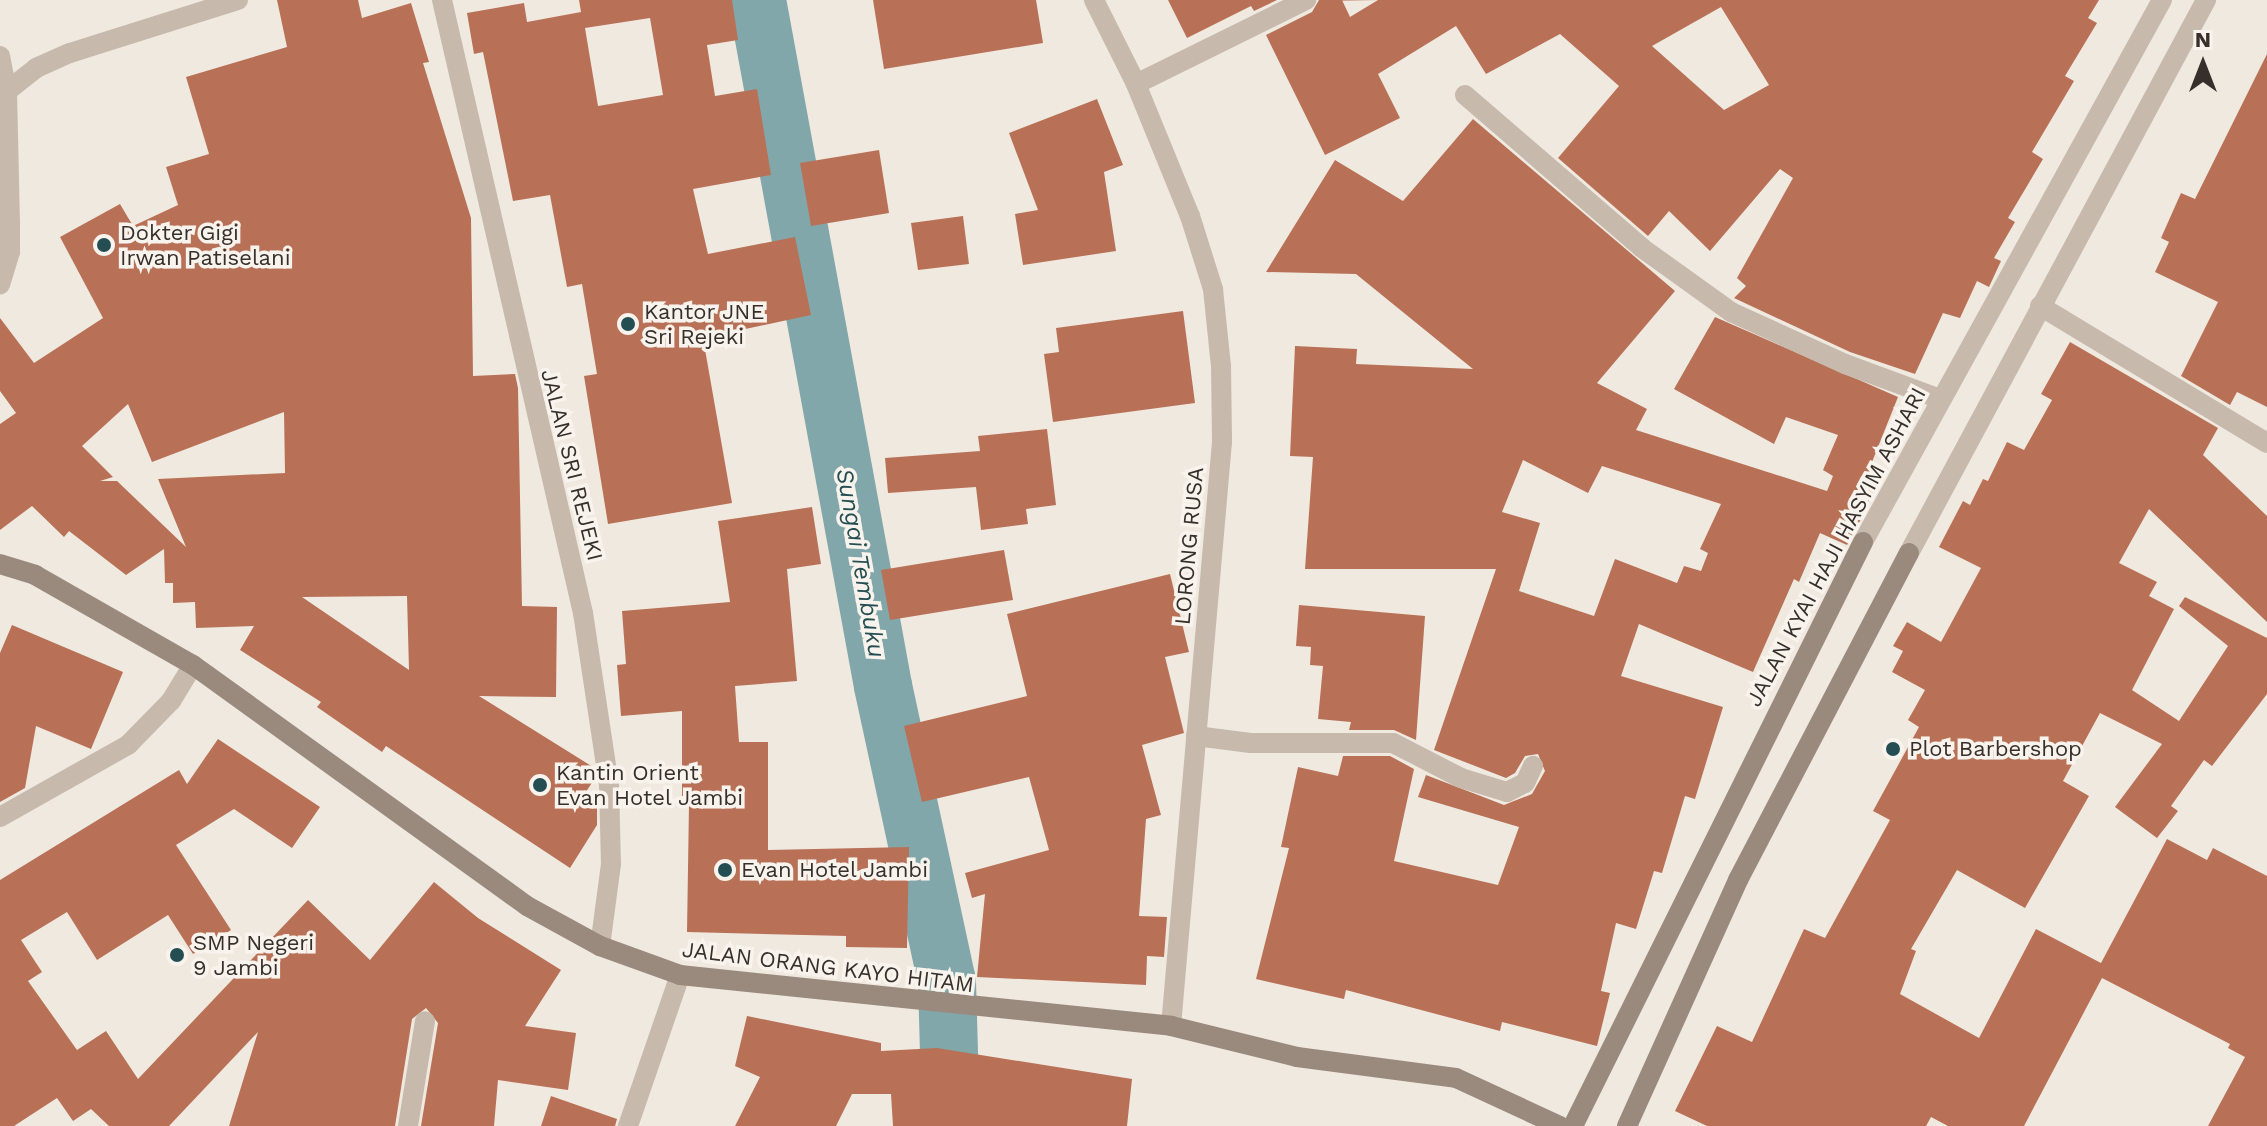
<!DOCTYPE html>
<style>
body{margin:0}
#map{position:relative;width:2267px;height:1126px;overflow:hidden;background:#f0e9e0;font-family:"Work Sans",sans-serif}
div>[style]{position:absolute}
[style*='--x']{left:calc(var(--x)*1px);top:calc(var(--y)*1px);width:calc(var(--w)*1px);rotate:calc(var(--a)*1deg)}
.river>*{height:58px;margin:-29px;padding:0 29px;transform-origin:29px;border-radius:29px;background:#82a7aa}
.building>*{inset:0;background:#b87156}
.minor>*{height:20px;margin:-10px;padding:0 10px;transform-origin:10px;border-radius:10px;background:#c7baad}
.tertiary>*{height:20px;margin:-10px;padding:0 10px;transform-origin:10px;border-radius:10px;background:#c7baad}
.secondary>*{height:20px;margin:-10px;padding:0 10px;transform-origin:10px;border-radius:10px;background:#9a8a7e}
.dots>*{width:22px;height:22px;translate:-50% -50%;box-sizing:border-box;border:4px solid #f8f3ec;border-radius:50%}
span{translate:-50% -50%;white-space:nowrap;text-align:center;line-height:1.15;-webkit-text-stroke:7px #f8f3ec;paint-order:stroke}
.poi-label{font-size:22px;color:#362f2b}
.left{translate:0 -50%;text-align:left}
.street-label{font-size:22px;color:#362f2b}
.water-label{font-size:24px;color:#254e53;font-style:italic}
.north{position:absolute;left:2163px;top:24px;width:80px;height:80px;-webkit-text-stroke:6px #f8f3ec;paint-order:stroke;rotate:0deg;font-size:22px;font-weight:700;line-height:32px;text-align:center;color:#362f2b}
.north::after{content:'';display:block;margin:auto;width:28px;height:36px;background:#362f2b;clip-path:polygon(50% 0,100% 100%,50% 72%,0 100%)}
</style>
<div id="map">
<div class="river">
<i style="--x:757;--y:0;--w:697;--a:79.59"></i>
<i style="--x:883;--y:686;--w:302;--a:77.8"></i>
<i style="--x:947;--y:981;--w:145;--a:88.4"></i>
</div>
<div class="building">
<i style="clip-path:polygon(evenodd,277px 0,358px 0,362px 18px,411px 3px,429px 62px,423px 63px,471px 218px,473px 376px,515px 374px,518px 388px,522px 606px,557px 607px,556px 697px,479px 696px,593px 767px,595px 778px,582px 798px,597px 808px,597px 825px,570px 868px,386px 746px,382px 752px,317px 707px,321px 702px,240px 650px,254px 626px,196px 628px,195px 602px,173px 603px,173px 583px,165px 583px,164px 549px,126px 575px,69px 531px,64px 537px,32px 506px,0 530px,0 424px,16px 413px,0 391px,0 318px,34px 363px,103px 318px,60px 237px,120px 204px,133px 226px,178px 205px,166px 167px,209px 154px,186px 77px,287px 47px,277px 0,128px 404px,152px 462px,284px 412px,285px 473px,158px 479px,186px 547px,117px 481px,100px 481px,113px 477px,82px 446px,128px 404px,277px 0,407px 596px,409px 670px,302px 597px,407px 596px)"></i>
<i style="clip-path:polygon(evenodd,579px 0,732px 0,738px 40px,707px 45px,715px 96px,757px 89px,771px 175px,693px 189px,708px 254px,795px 237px,811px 315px,703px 338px,732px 503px,608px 524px,584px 376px,597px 374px,582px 284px,567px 287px,550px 195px,513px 201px,483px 52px,474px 54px,467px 13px,524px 3px,527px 22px,581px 12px,579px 0,650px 18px,663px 95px,598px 106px,585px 28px,650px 18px)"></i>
<i style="clip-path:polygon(873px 0,1036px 0,1043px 43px,884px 69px)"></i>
<i style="clip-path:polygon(1168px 0,1277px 0,1254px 11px,1251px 6px,1187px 38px)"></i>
<i style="clip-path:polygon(evenodd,1319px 0,1342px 0,1350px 17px,1378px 0,2099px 0,2088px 18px,2097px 23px,2065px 76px,2074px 81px,2032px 152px,2043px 159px,2008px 218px,2015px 222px,1994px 258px,2001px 261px,1989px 287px,1977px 281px,1960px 318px,1943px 313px,1915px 374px,1850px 352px,1734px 298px,1746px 286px,1737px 278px,1793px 178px,1780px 169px,1710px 251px,1669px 211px,1648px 236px,1558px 158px,1619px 86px,1560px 34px,1486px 74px,1456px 26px,1378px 74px,1400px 118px,1325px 155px,1266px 35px,1312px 12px,1319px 0,1721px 7px,1769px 85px,1724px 110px,1652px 46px,1721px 7px)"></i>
<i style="clip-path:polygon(2267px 54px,2267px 407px,2237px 392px,2230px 405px,2181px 376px,2218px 302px,2155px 272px,2169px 242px,2161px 238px,2181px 193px,2195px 199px)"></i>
<i style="clip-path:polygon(1097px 99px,1123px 165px,1104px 172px,1116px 251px,1023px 265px,1015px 214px,1038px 210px,1009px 133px)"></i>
<i style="clip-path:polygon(evenodd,1473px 119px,1675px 291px,1597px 383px,1647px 409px,1636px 430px,1827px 491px,1833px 476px,1823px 470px,1838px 435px,1786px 417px,1774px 444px,1674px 389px,1715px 317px,1898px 397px,1870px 467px,1882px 472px,1863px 515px,1847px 545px,1820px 533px,1799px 582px,1794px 579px,1753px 672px,1639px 624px,1621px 676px,1723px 707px,1695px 799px,1685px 796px,1662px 873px,1654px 871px,1636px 929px,1616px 923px,1601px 991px,1610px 993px,1597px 1046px,1502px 1022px,1500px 1031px,1346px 990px,1344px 999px,1256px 979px,1289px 848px,1281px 847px,1298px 767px,1338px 776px,1343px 756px,1390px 756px,1414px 769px,1394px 861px,1498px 885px,1519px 827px,1418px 797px,1426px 775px,1504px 805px,1532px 794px,1545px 771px,1538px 754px,1525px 756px,1515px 773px,1506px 778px,1434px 750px,1496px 569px,1305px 569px,1313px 457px,1290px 456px,1295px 346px,1357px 349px,1356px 364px,1473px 369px,1356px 274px,1266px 272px,1335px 160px,1403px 201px,1473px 119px,1523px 460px,1588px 493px,1602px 466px,1721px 504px,1700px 549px,1708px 553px,1701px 571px,1684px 566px,1677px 583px,1615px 559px,1594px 616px,1519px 591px,1540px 523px,1502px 512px,1523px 460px)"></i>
<i style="clip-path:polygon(879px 150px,889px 213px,811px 226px,800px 163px)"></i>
<i style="clip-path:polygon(963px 216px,969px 264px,918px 270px,911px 223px)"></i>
<i style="clip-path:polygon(1183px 311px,1195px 403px,1053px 422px,1044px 354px,1059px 352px,1056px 328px)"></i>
<i style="clip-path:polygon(2070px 342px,2218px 428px,2203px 455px,2267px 516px,2267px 622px,2149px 509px,2119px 563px,2157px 582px,2149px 596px,2174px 609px,2132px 690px,2179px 721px,2228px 646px,2179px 606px,2185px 597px,2267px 638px,2267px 694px,2212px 766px,2204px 760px,2171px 806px,2178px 811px,2157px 838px,2115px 807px,2162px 744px,2100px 713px,2063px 781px,2089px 796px,2025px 908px,1957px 870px,1911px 949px,1916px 951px,1900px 994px,1979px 1038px,2036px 929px,2101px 963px,2167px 839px,2207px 860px,2213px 848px,2267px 876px,2267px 1126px,2208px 1126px,2245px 1057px,2228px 1048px,2230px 1044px,2102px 978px,2024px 1126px,1948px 1126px,1931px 1117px,1926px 1126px,1707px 1126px,1675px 1111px,1717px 1026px,1752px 1042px,1804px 929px,1825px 938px,1890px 820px,1873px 811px,1919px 727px,1908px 720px,1925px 690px,1892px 672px,1903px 651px,1893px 646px,1907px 622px,1941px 642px,1981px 568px,1939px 547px,1963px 501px,1970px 505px,1983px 479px,1988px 481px,2007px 442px,2024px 450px,2052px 400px,2041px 394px)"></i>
<i style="clip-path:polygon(1047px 429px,1056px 505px,1026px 509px,1028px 524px,981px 530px,976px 487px,888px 493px,885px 458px,980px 451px,978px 436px)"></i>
<i style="clip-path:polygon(812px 507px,821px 564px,787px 569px,797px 681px,735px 686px,739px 742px,768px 742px,768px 850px,909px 847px,907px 948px,846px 947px,846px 936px,687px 932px,689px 804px,682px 804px,682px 711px,621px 716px,617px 665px,626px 664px,622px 611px,730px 602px,718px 521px)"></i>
<i style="clip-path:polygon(1004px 550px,1013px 600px,890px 620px,881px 570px)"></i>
<i style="clip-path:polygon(1170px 574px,1189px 652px,1165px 657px,1184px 733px,1142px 745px,1161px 815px,1146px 819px,1139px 916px,1167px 917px,1164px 957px,1147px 956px,1146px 985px,977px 977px,985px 894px,972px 898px,965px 873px,1049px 850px,1029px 777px,922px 802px,904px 726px,1027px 696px,1007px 614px)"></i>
<i style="clip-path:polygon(1299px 605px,1425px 616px,1416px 740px,1394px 730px,1349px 730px,1351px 722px,1318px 719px,1323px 666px,1310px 665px,1311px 647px,1296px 646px)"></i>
<i style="clip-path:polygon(12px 625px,123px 672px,91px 749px,36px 726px,25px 788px,0 802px,0 653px)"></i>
<i style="clip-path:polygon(218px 739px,320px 807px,292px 848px,234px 809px,176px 845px,231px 930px,193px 954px,168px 915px,97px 960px,67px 912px,21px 940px,42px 972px,28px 981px,77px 1050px,106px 1031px,138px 1079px,308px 900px,370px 960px,434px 882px,478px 918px,561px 970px,525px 1026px,576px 1033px,568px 1090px,498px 1080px,494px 1126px,421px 1126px,438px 1023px,426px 1008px,412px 1019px,395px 1126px,229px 1126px,258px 1032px,169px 1126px,109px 1126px,91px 1109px,73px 1121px,57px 1098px,14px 1126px,0 1126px,0 880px,179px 770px,187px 784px)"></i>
<i style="clip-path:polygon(747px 1016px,881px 1043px,881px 1051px,937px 1048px,1132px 1079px,1127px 1126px,893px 1126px,891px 1094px,852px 1094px,836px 1126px,735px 1126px,760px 1077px,735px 1066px)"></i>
<i style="clip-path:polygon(551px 1096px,617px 1119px,615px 1126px,541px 1126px)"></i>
</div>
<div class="minor">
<i style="--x:442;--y:0;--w:629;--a:77.05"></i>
<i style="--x:583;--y:613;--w:173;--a:81.4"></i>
<i style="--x:609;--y:784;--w:80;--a:88.6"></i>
<i style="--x:611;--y:864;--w:83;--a:97.6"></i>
<i style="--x:1094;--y:0;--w:94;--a:63.4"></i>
<i style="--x:1136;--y:84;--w:143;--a:67.8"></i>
<i style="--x:1190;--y:216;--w:77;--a:72.5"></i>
<i style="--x:1213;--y:289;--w:77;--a:84.1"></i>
<i style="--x:1221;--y:366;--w:76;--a:89.2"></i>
<i style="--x:1222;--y:442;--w:586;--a:94.99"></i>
<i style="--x:0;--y:56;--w:36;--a:79"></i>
<i style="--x:7;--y:91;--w:130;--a:88.7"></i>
<i style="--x:10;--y:221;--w:31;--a:90"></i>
<i style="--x:10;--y:252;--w:34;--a:107"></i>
<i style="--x:1136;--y:84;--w:190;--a:-26.3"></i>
<i style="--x:7;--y:91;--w:37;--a:-38"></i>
<i style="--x:36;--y:68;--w:37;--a:-24"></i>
<i style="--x:70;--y:53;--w:176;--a:-17.5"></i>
<i style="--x:1465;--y:95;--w:234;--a:40.8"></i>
<i style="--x:1642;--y:248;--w:110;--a:35.7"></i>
<i style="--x:1731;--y:312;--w:125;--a:24.5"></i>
<i style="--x:1845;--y:364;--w:101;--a:20.2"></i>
<i style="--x:2040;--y:306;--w:265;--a:31.1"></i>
<i style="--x:1196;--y:736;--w:55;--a:7.3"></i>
<i style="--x:1251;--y:743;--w:142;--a:0"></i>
<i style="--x:1393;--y:743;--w:76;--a:27.2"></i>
<i style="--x:1461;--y:778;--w:48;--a:16.9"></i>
<i style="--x:1507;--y:792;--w:20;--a:-27"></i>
<i style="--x:1525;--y:783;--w:19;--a:-65"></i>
<i style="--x:0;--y:817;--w:147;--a:-29.4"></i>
<i style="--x:128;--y:745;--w:62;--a:-45.7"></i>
<i style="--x:171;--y:701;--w:42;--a:-58.6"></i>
<i style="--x:408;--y:1126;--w:106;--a:-80.8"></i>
</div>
<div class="tertiary">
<i style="--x:1863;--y:542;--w:619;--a:-61.12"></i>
<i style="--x:1909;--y:553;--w:628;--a:-61.76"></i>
<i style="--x:628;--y:1126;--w:160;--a:-71"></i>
</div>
<div class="secondary">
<i style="--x:0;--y:564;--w:37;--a:17"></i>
<i style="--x:35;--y:575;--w:182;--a:29.7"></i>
<i style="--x:193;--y:665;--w:412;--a:35.8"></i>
<i style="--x:527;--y:906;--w:83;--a:28.7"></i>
<i style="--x:600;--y:946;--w:85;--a:19.9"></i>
<i style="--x:680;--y:975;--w:494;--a:5.9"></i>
<i style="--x:1171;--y:1026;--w:130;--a:13.8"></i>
<i style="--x:1297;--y:1057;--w:160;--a:7.5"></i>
<i style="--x:1456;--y:1078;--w:115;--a:24.8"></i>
<i style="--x:1573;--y:1126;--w:652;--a:-63.59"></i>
<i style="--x:1627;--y:1126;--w:270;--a:-65.7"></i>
<i style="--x:1738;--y:880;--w:369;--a:-62.4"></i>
</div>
<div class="dots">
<i style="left:104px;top:245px;background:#254e53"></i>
<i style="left:628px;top:324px;background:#254e53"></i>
<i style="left:1893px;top:749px;background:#254e53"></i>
<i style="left:540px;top:785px;background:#254e53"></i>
<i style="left:725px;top:870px;background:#254e53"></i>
<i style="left:177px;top:955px;background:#254e53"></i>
</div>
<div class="poi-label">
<span class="left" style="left:120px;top:245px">Dokter Gigi<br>Irwan Patiselani</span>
<span class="left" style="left:644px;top:324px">Kantor JNE<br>Sri Rejeki</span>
<span class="left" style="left:1909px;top:749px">Plot Barbershop</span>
<span class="left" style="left:556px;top:785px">Kantin Orient<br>Evan Hotel Jambi</span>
<span class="left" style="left:741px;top:870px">Evan Hotel Jambi</span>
<span class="left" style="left:193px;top:955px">SMP Negeri<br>9 Jambi</span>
</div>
<div class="street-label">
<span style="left:572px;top:465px;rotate:76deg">JALAN SRI REJEKI</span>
<span style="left:1189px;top:546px;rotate:-85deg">LORONG RUSA</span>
<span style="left:1836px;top:547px;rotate:-62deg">JALAN KYAI HAJI HASYIM ASHARI</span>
<span style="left:828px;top:967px;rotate:7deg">JALAN ORANG KAYO HITAM</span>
</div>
<div class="water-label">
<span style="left:860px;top:563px;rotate:80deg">Sungai Tembuku</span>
</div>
<div class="north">N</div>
</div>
